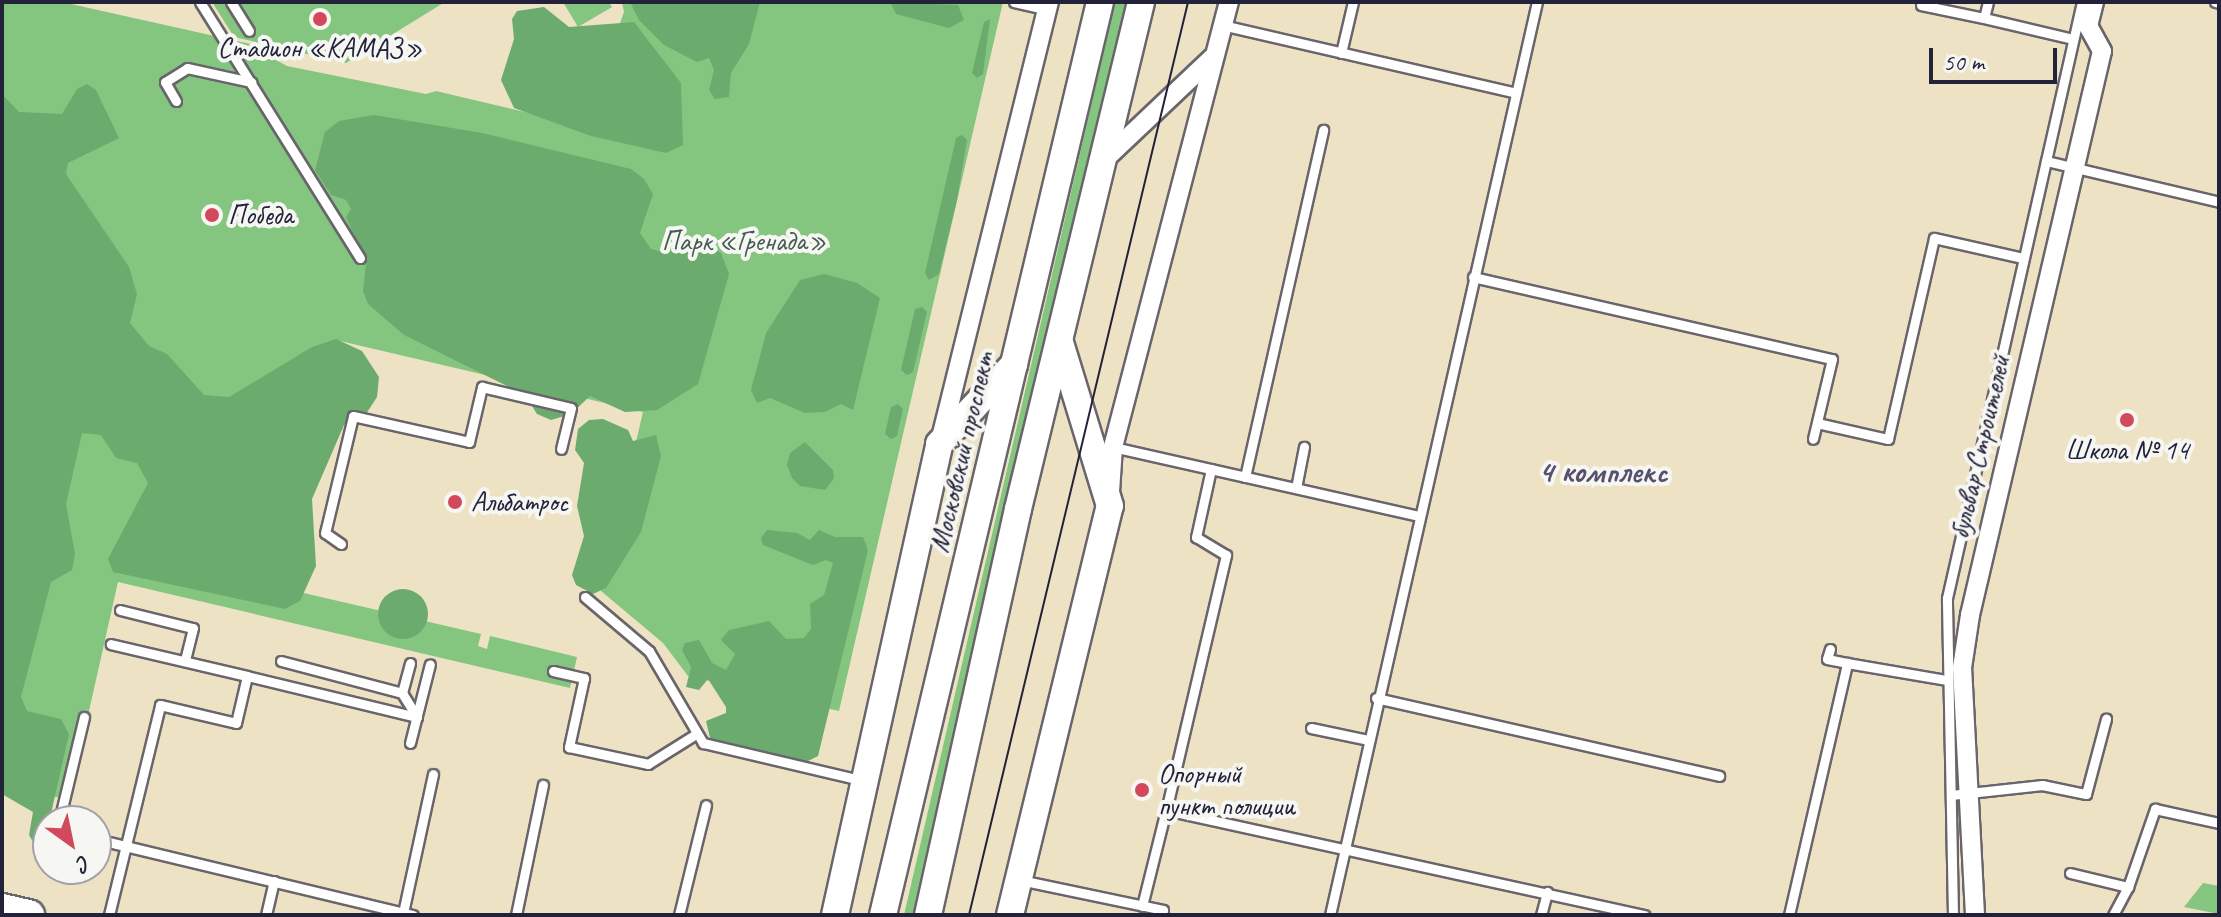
<!DOCTYPE html>
<meta charset="utf-8">
<style>
body{margin:0}
#map{position:relative;width:2221px;height:917px;overflow:hidden;background:#eee2c4;font-family:Caveat,sans-serif}
div>[style]{position:absolute}
[style*='--x']{left:calc(var(--x)*1px);top:calc(var(--y)*1px);width:calc(var(--w)*1px);rotate:calc(var(--a)*1deg)}
.green>*{inset:0;background:#84c680}
.forest>*{inset:0;background:#6bab6e}
.round{border-radius:50%}
.roads{filter:drop-shadow(2px 0 #69656b) drop-shadow(-2px 0 #69656b) drop-shadow(0 2px #69656b) drop-shadow(0 -2px #69656b)}
.lane>*{height:9px;margin:-4.5px;padding:0 4.5px;transform-origin:4.5px;border-radius:4.5px;background:#fff}
.street>*{height:18px;margin:-9px;padding:0 9px;transform-origin:9px;border-radius:9px;background:#fff}
.secondary>*{height:26px;margin:-13px;padding:0 13px;transform-origin:13px;border-radius:13px;background:#fff}
.primary>*{height:30px;margin:-15px;padding:0 15px;transform-origin:15px;border-radius:15px;background:#fff}
.tram>*{height:2px;margin:-1px;padding:0 1px;transform-origin:1px;border-radius:1px;background:#22223b}
.dots>*{width:22px;height:22px;translate:-50% -50%;box-sizing:border-box;border:4px solid #f6f6f2;border-radius:50%}
span{translate:-50% -50%;white-space:nowrap;text-align:center;line-height:1.15;-webkit-text-stroke:8px #f6f6f2;paint-order:stroke}
.poi-label{font-size:28px;color:#22223b}
.left{translate:0 -50%;text-align:left}
.park-label{font-size:28px;color:#445b53}
.street-label{font-size:28px;color:#22223b}
.quarter-label{font-size:32px;color:#584f6f;font-weight:700}
.frame{position:absolute;inset:0;border:4px solid #22223b;pointer-events:none}
.north{position:absolute;left:32px;top:805px;width:80px;height:80px;box-sizing:border-box;background:#f6f6f2;border:2px solid #a1a1a9;border-radius:50%;rotate:147deg;font-size:22px;font-weight:700;line-height:32px;text-align:center;color:#22223b}
.north::after{content:'';display:block;margin:auto;width:28px;height:36px;background:#d1495b;clip-path:polygon(50% 0,100% 100%,50% 72%,0 100%)}
.scale{position:absolute;left:1929px;top:48px;width:128px;height:36px;box-sizing:border-box;border:4px solid #22223b;border-top:0;padding-left:10px;font-size:24px;line-height:28px;white-space:nowrap;color:#22223b;-webkit-text-stroke:6px #f6f6f2;paint-order:stroke}
</style>
<div id="map">
<div class="green">
<i style="clip-path:polygon(2px 2px,62px 2px,277px 50px,278px 61px,287px 66px,426px 94px,436px 91px,584px 126px,624px 12px,622px 2px,1003px 2px,839px 711px,688px 676px,663px 643px,601px 591px,643px 412px,340px 341px,282px 588px,481px 634px,478px 646px,487px 649px,490px 636px,577px 657px,570px 688px,118px 582px,69px 800px,2px 784px)"></i>
<i style="clip-path:polygon(212px 2px,445px 2px,346px 63px,234px 37px)"></i>
<i style="clip-path:polygon(563px 2px,609px 2px,612px 7px,578px 27px)"></i>
<i style="clip-path:polygon(1115px 2px,1131px 2px,914px 915px,904px 915px)"></i>
<i style="clip-path:polygon(2203px 883px,2219px 886px,2219px 914px,2184px 907px)"></i>
</div>
<div class="forest">
<i style="clip-path:polygon(630px 2px,760px 2px,749px 44px,731px 73px,729px 97px,715px 99px,709px 90px,714px 70px,709px 58px,697px 62px,664px 45px,639px 20px)"></i>
<i style="clip-path:polygon(890px 2px,958px 5px,964px 20px,949px 28px,896px 14px)"></i>
<i style="clip-path:polygon(544px 7px,569px 27px,634px 22px,681px 83px,683px 145px,666px 153px,591px 136px,514px 108px,501px 80px,514px 39px,512px 19px,517px 11px)"></i>
<i style="clip-path:polygon(990px 19px,983px 74px,977px 78px,972px 73px,984px 22px)"></i>
<i style="clip-path:polygon(87px 84px,96px 90px,119px 138px,68px 163px,66px 174px,129px 267px,137px 294px,130px 323px,149px 346px,167px 354px,204px 395px,229px 397px,312px 347px,336px 339px,362px 351px,379px 377px,377px 397px,366px 414px,353px 415px,344px 425px,312px 499px,316px 566px,300px 601px,285px 609px,113px 572px,108px 559px,148px 483px,137px 463px,116px 458px,101px 435px,82px 433px,66px 504px,75px 554px,72px 570px,51px 582px,21px 697px,27px 711px,61px 719px,69px 734px,45px 840px,36px 847px,29px 835px,33px 812px,2px 794px,2px 94px,19px 112px,62px 114px,77px 89px)"></i>
<i style="clip-path:polygon(374px 115px,482px 133px,631px 169px,644px 179px,653px 194px,640px 233px,651px 249px,667px 253px,681px 241px,700px 240px,721px 253px,729px 274px,698px 384px,657px 410px,625px 412px,590px 396px,571px 414px,551px 420px,537px 414px,525px 395px,404px 335px,368px 304px,363px 291px,366px 263px,346px 217px,351px 209px,346px 200px,331px 195px,315px 170px,325px 132px,339px 121px)"></i>
<i style="clip-path:polygon(962px 135px,967px 140px,957px 200px,939px 274px,929px 280px,925px 273px,956px 138px)"></i>
<i style="clip-path:polygon(824px 274px,857px 283px,880px 298px,853px 410px,841px 404px,825px 412px,805px 413px,770px 398px,757px 403px,751px 390px,766px 333px,800px 280px)"></i>
<i style="clip-path:polygon(922px 307px,927px 312px,913px 372px,907px 375px,901px 370px,915px 309px)"></i>
<i style="clip-path:polygon(898px 404px,903px 409px,897px 436px,891px 439px,885px 434px,891px 407px)"></i>
<i style="clip-path:polygon(603px 419px,628px 430px,633px 441px,656px 435px,661px 456px,641px 532px,606px 588px,593px 594px,576px 585px,572px 575px,584px 536px,577px 506px,584px 463px,575px 450px,578px 429px,589px 420px)"></i>
<i style="clip-path:polygon(805px 442px,833px 470px,834px 478px,825px 490px,800px 486px,792px 478px,787px 465px,790px 453px)"></i>
<i style="clip-path:polygon(819px 530px,835px 537px,863px 537px,868px 550px,818px 756px,802px 764px,711px 742px,706px 721px,726px 713px,726px 707px,708px 679px,699px 690px,686px 687px,691px 667px,682px 650px,685px 643px,699px 640px,712px 663px,726px 670px,735px 654px,721px 640px,729px 630px,769px 621px,786px 639px,804px 638px,811px 629px,810px 604px,824px 595px,833px 563px,826px 560px,813px 565px,763px 545px,761px 538px,767px 530px,797px 533px,810px 540px)"></i>
<i class="round" style="left:378px;top:589px;width:50px;height:50px"></i>
</div>
<div class="roads">
<div class="lane">
<i style="--x:200;--y:2;--w:302;--a:58"></i>
<i style="--x:231;--y:2;--w:34;--a:58"></i>
<i style="--x:1014;--y:2;--w:35;--a:13"></i>
<i style="--x:1988;--y:2;--w:16;--a:104"></i>
<i style="--x:1984;--y:18;--w:91;--a:13.3"></i>
<i style="--x:2215;--y:2;--w:4;--a:14"></i>
<i style="--x:1921;--y:5;--w:64;--a:11.7"></i>
<i style="--x:1222;--y:25;--w:302;--a:13"></i>
<i style="--x:1341;--y:53;--w:52;--a:-76.8"></i>
<i style="--x:176;--y:101;--w:22;--a:-120"></i>
<i style="--x:165;--y:82;--w:26;--a:-32"></i>
<i style="--x:187;--y:68;--w:66;--a:12.3"></i>
<i style="--x:2046;--y:161;--w:178;--a:13.3"></i>
<i style="--x:1473;--y:277;--w:368;--a:12.9"></i>
<i style="--x:1832;--y:359;--w:82;--a:103.4"></i>
<i style="--x:1817;--y:423;--w:73;--a:12.7"></i>
<i style="--x:1888;--y:439;--w:206;--a:-77.1"></i>
<i style="--x:1934;--y:238;--w:91;--a:12.7"></i>
<i style="--x:1113;--y:447;--w:313;--a:12.7"></i>
<i style="--x:1211;--y:469;--w:70;--a:102.4"></i>
<i style="--x:1196;--y:537;--w:35;--a:31"></i>
<i style="--x:1226;--y:555;--w:262;--a:103.2"></i>
<i style="--x:1166;--y:810;--w:490;--a:12.4"></i>
<i style="--x:1245;--y:477;--w:356;--a:-77.3"></i>
<i style="--x:1296;--y:488;--w:42;--a:-79"></i>
<i style="--x:341;--y:544;--w:19;--a:-145"></i>
<i style="--x:325;--y:533;--w:120;--a:-76.5"></i>
<i style="--x:353;--y:416;--w:119;--a:12.6"></i>
<i style="--x:469;--y:442;--w:57;--a:-76.7"></i>
<i style="--x:482;--y:387;--w:91;--a:13.3"></i>
<i style="--x:571;--y:408;--w:42;--a:103.7"></i>
<i style="--x:585;--y:597;--w:84;--a:40.2"></i>
<i style="--x:649;--y:651;--w:107;--a:59.6"></i>
<i style="--x:703;--y:743;--w:162;--a:13.2"></i>
<i style="--x:120;--y:610;--w:75;--a:13.9"></i>
<i style="--x:193;--y:628;--w:34;--a:104"></i>
<i style="--x:1830;--y:649;--w:10;--a:107"></i>
<i style="--x:1827;--y:659;--w:20;--a:11"></i>
<i style="--x:281;--y:661;--w:125;--a:14.8"></i>
<i style="--x:402;--y:693;--w:31;--a:-75"></i>
<i style="--x:553;--y:671;--w:32;--a:13"></i>
<i style="--x:584;--y:678;--w:71;--a:102.3"></i>
<i style="--x:569;--y:747;--w:81;--a:12.1"></i>
<i style="--x:648;--y:764;--w:57;--a:-32"></i>
<i style="--x:247;--y:676;--w:175;--a:13.6"></i>
<i style="--x:402;--y:693;--w:28;--a:58"></i>
<i style="--x:1376;--y:698;--w:352;--a:12.8"></i>
<i style="--x:1311;--y:728;--w:58;--a:11.9"></i>
<i style="--x:410;--y:743;--w:81;--a:-75.8"></i>
<i style="--x:1951;--y:795;--w:92;--a:-6.3"></i>
<i style="--x:2042;--y:785;--w:45;--a:11.6"></i>
<i style="--x:2086;--y:794;--w:78;--a:-75.1"></i>
<i style="--x:59;--y:821;--w:107;--a:-76.5"></i>
<i style="--x:96;--y:839;--w:326;--a:13.5"></i>
<i style="--x:2070;--y:873;--w:60;--a:13.6"></i>
<i style="--x:1020;--y:880;--w:146;--a:11.8"></i>
<i style="--x:1163;--y:910;--w:5;--a:101"></i>
<i style="--x:1142;--y:906;--w:99;--a:-76"></i>
<i style="--x:403;--y:913;--w:142;--a:-77.8"></i>
<i style="--x:109;--y:915;--w:216;--a:-76.3"></i>
<i style="--x:160;--y:705;--w:78;--a:13.3"></i>
<i style="--x:236;--y:723;--w:48;--a:-76.8"></i>
<i style="--x:247;--y:676;--w:140;--a:-166.8"></i>
<i style="--x:266;--y:915;--w:35;--a:-77"></i>
<i style="--x:516;--y:915;--w:133;--a:-78.3"></i>
<i style="--x:679;--y:915;--w:113;--a:-76.2"></i>
<i style="--x:1330;--y:915;--w:936;--a:-77.23"></i>
<i style="--x:1541;--y:915;--w:24;--a:-75"></i>
<i style="--x:1789;--y:915;--w:259;--a:-77"></i>
<i style="--x:1847;--y:663;--w:100;--a:9.7"></i>
<i style="--x:1953;--y:915;--w:317;--a:-91.1"></i>
<i style="--x:1947;--y:598;--w:611;--a:-77.24"></i>
<i style="--x:2113;--y:915;--w:32;--a:-62"></i>
<i style="--x:2128;--y:887;--w:83;--a:-70.9"></i>
<i style="--x:2155;--y:809;--w:66;--a:12.3"></i>
</div>
<div class="street">
<i style="--x:1103;--y:161;--w:150;--a:-43.4"></i>
<i style="--x:940;--y:442;--w:453;--a:-76.1"></i>
<i style="--x:1110;--y:492;--w:45;--a:-86.2"></i>
<i style="--x:1113;--y:447;--w:460;--a:-75.4"></i>
<i style="--x:1975;--y:915;--w:247;--a:-93"></i>
<i style="--x:1962;--y:668;--w:54;--a:-81.4"></i>
<i style="--x:1970;--y:615;--w:579;--a:-76.83"></i>
<i style="--x:2102;--y:51;--w:29;--a:-119"></i>
<i style="--x:2088;--y:26;--w:25;--a:-76"></i>
</div>
<div class="secondary">
<i style="--x:835;--y:915;--w:482;--a:-77.5"></i>
<i style="--x:939;--y:444;--w:110;--a:-46.8"></i>
<i style="--x:883;--y:915;--w:938;--a:-76.63"></i>
<i style="--x:928;--y:915;--w:416;--a:-77.5"></i>
<i style="--x:1018;--y:509;--w:522;--a:-76.36"></i>
<i style="--x:1010;--y:915;--w:421;--a:-76.3"></i>
<i style="--x:1110;--y:506;--w:171;--a:-107"></i>
</div>
<div class="primary">
<i style="--x:2;--y:909;--w:28;--a:13"></i>
</div>
</div>
<div class="tram">
<i style="--x:969;--y:915;--w:939;--a:-76.51"></i>
</div>
<div class="dots">
<i style="left:320px;top:19px;background:#d1495b"></i>
<i style="left:212px;top:215px;background:#d1495b"></i>
<i style="left:2127px;top:420px;background:#d1495b"></i>
<i style="left:455px;top:502px;background:#d1495b"></i>
<i style="left:1142px;top:790px;background:#d1495b"></i>
</div>
<div class="poi-label">
<span style="left:320px;top:48px">Стадион «КАМАЗ»</span>
<span class="left" style="left:228px;top:215px">Победа</span>
<span style="left:2127px;top:450px">Школа № 14</span>
<span class="left" style="left:471px;top:502px">Альбатрос</span>
<span class="left" style="left:1158px;top:790px">Опорный<br>пункт полиции</span>
</div>
<div class="park-label">
<span style="left:744px;top:241px">Парк «Гренада»</span>
</div>
<div class="street-label">
<span style="left:1980px;top:447px;rotate:-77deg">бульвар Строителей</span>
<span style="left:962px;top:452px;rotate:-77deg">Московский проспект</span>
</div>
<div class="quarter-label">
<span style="left:1603px;top:472px">4 комплекс</span>
</div>
<div class="frame"></div>
<div class="north">С</div>
<div class="scale">50 m</div>
</div>
